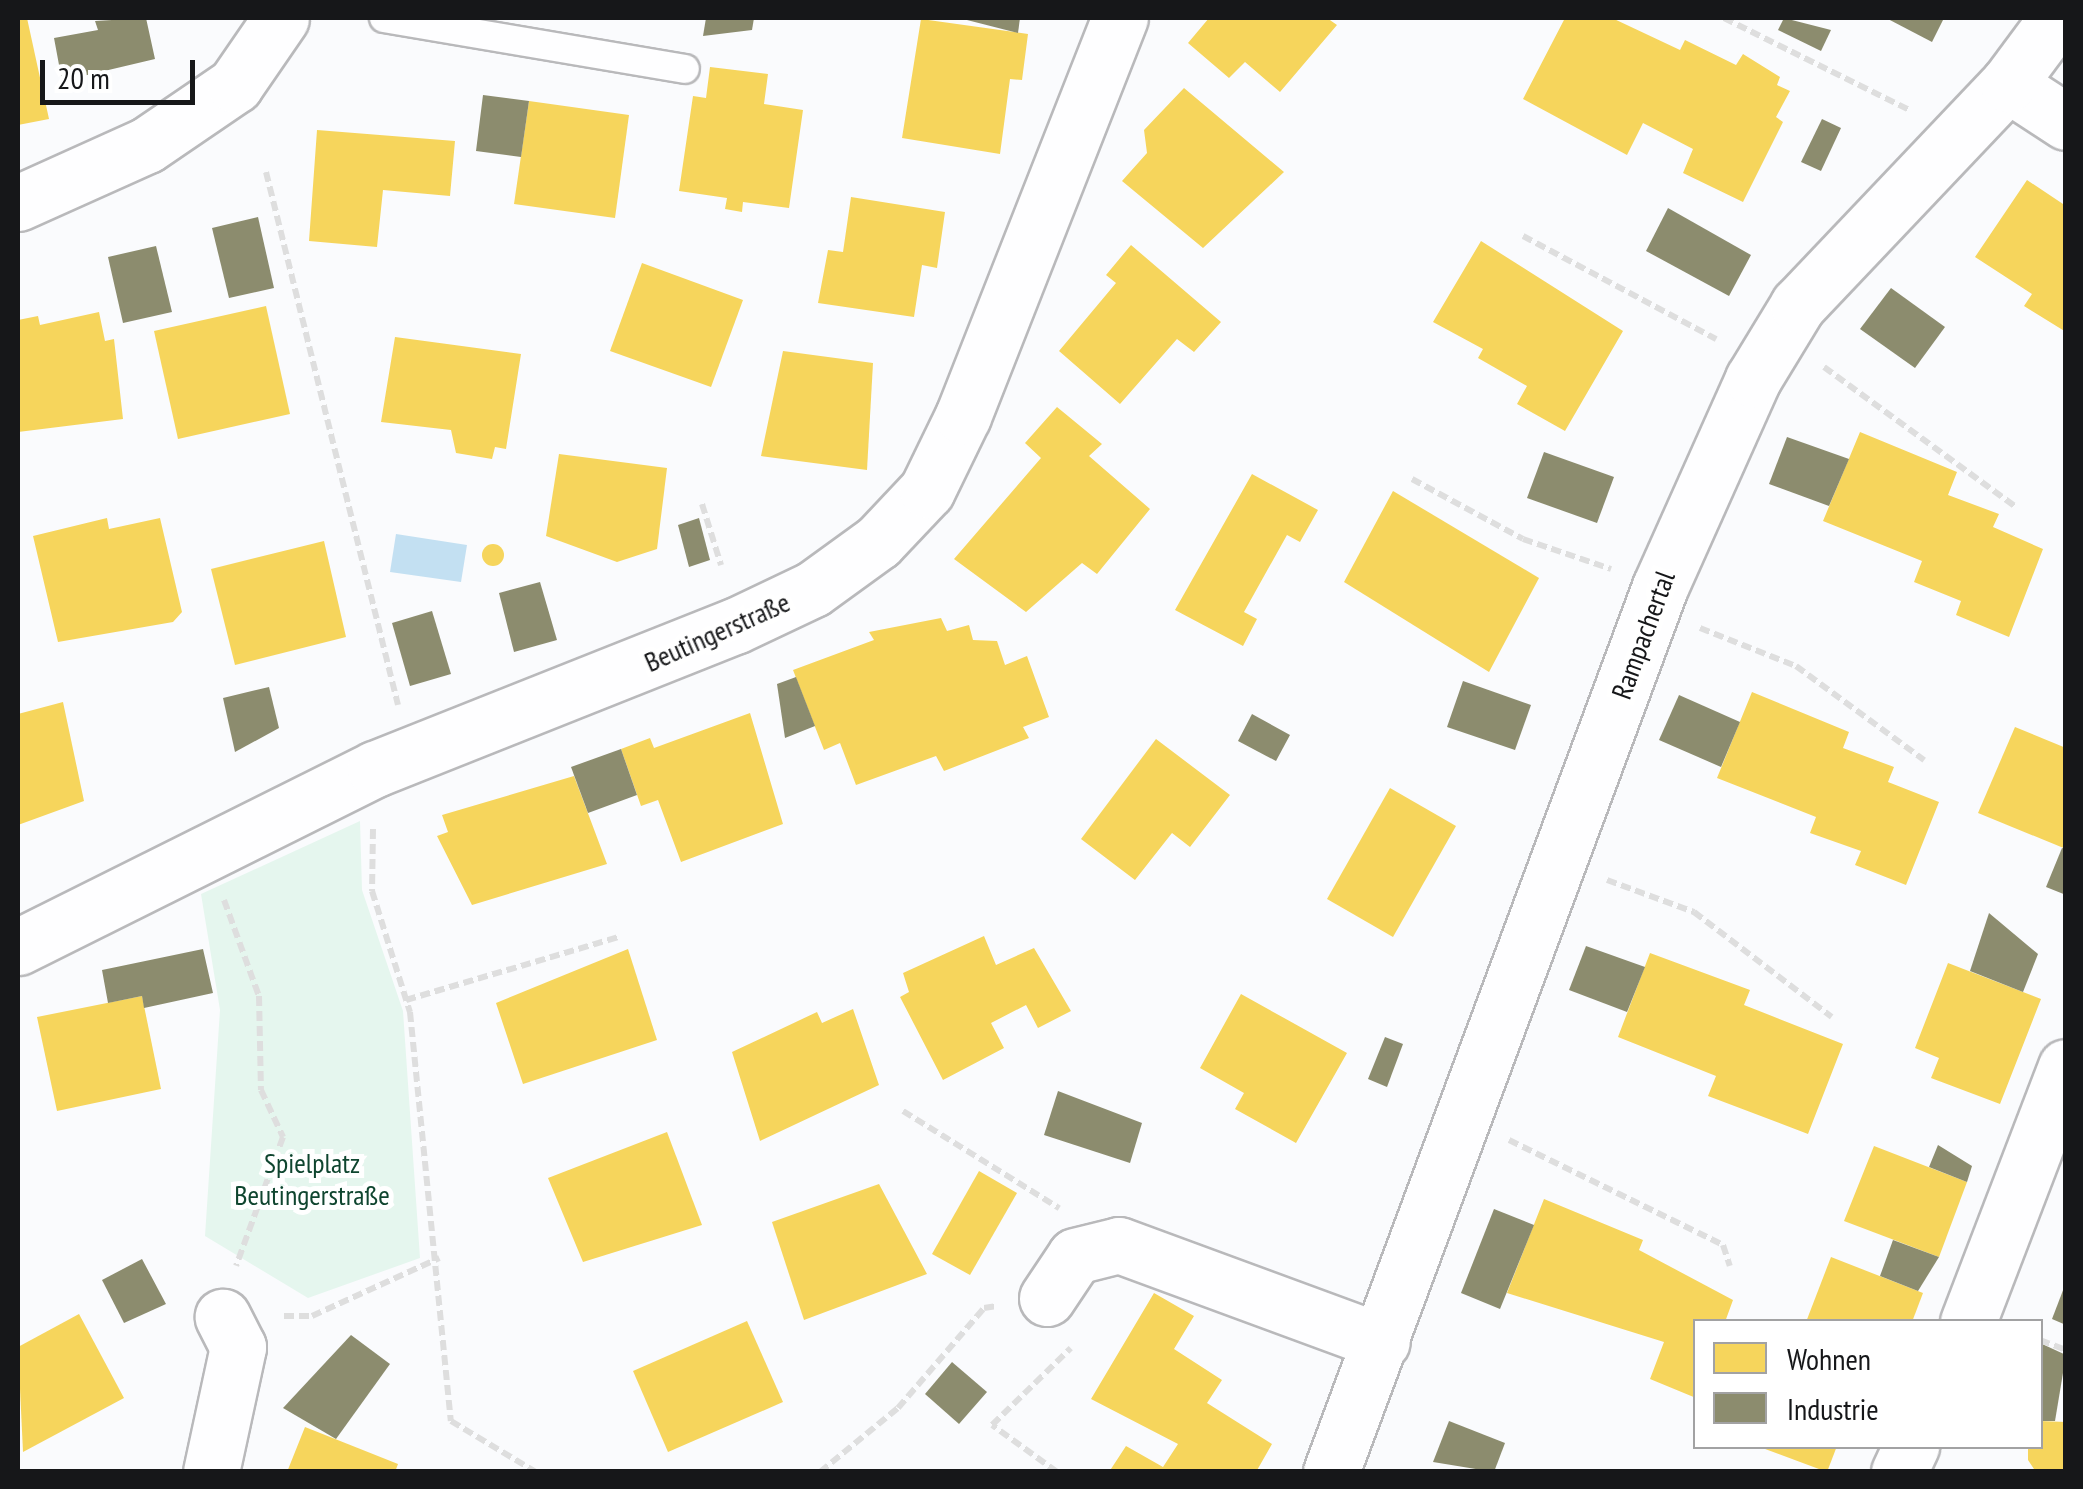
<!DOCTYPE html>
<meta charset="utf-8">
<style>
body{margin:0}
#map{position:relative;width:2083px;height:1489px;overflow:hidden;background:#fafbfd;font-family:"PT Sans Narrow",sans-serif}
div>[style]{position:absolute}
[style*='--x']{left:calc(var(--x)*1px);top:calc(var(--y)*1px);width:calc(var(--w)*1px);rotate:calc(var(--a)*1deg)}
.green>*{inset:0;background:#e5f6ee}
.water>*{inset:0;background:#c3e0f2}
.homes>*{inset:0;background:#f6d55c}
.round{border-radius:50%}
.industry>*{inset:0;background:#8c8c6e}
.path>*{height:6px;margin-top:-3px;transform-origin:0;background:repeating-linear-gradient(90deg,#dedede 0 10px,transparent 0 15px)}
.roads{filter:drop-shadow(2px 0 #b9b9bb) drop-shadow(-2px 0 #b9b9bb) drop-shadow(0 2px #b9b9bb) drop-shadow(0 -2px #b9b9bb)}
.lane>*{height:28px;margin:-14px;padding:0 14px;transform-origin:14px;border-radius:14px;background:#fefeff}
.street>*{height:55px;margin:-27.5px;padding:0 27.5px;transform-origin:27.5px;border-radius:27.5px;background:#fefeff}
span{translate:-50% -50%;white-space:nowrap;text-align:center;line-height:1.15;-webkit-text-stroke:10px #fff;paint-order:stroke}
.street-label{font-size:28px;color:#161719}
.park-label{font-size:28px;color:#0f452f}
.frame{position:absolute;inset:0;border:20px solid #161719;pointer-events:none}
.legend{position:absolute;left:1693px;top:1319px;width:350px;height:130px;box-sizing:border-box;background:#fff;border:2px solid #a2a2a3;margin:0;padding:12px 18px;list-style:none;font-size:30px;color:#161719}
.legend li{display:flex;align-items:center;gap:20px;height:50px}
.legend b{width:50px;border:2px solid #a2a2a3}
.scale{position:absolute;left:40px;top:60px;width:155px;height:45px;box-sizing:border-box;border:5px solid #161719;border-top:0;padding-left:12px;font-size:30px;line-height:35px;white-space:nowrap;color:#161719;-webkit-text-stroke:8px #fff;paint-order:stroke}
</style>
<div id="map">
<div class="green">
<i style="clip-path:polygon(360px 821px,362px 890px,403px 1011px,420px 1258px,308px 1298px,205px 1236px,220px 1010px,201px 894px)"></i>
</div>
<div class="water">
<i style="clip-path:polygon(396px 534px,467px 545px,461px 582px,390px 572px)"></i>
</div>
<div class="homes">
<i style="clip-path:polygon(18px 18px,27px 18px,49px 119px,18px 125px)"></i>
<i style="clip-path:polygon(1209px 18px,1327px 18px,1337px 25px,1280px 92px,1245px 62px,1229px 78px,1188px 43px)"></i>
<i style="clip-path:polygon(1565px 18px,1612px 18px,1680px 50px,1685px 40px,1736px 65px,1743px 54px,1780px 77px,1777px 85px,1790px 91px,1776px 117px,1783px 122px,1743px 202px,1683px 173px,1693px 149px,1643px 123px,1627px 155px,1523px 99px)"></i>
<i style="clip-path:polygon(921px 19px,1028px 34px,1022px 80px,1010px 79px,1000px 154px,902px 138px)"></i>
<i style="clip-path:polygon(710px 67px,768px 74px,764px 104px,803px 110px,789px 208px,743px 202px,742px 212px,725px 209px,727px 198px,679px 191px,693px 96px,706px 98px)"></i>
<i style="clip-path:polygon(1184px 88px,1284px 172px,1203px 248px,1122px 181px,1147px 153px,1144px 130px)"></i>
<i style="clip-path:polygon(529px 101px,629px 115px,615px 218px,514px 204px)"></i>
<i style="clip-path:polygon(317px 130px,455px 141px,450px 196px,383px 190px,377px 247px,309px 241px)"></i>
<i style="clip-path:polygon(2027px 180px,2066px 206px,2066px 332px,2024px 306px,2032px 294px,1975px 257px)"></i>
<i style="clip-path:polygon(851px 197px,945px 212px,937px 268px,922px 265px,914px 317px,818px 303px,828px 250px,843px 252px)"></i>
<i style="clip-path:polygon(1481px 241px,1623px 331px,1565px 431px,1517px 404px,1527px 386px,1478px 358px,1483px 349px,1433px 322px)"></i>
<i style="clip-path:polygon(1131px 245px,1221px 322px,1194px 352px,1177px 339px,1120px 404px,1059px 351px,1116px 283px,1106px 275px)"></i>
<i style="clip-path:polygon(642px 263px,743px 300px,711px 387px,610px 351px)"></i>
<i style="clip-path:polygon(266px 306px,290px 414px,178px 439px,154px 331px)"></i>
<i style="clip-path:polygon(99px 312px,105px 341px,114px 339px,123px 419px,18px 432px,18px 320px,38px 316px,40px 325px)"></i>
<i style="clip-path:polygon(395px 337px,521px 354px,506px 449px,495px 447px,492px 459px,456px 453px,451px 430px,381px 422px)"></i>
<i style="clip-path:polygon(783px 351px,873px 363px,867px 470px,761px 456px)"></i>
<i style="clip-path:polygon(1057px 407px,1102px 444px,1089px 456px,1150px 509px,1097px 574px,1082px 563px,1026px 612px,954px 559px,1041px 458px,1025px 443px)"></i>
<i style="clip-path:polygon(1860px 432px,1957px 472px,1948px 495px,1999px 514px,1993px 527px,2043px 549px,2009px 637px,1956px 615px,1961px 601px,1914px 582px,1922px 561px,1823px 521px)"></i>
<i style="clip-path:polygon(559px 454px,667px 468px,657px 549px,617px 562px,546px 536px)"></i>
<i style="clip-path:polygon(1252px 474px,1318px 510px,1300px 542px,1287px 535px,1244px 612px,1257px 619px,1243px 646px,1175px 610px)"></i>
<i style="clip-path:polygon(1393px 491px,1539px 578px,1489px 672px,1344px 582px)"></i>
<i style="clip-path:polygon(107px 518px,109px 529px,160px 518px,182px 612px,173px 622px,58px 642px,33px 536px)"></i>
<i style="clip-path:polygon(324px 541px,346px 637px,235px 665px,211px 569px)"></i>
<i class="round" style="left:482px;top:544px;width:22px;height:22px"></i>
<i style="clip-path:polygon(941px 618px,947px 631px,969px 625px,973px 640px,997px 641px,1005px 665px,1027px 656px,1049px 717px,1023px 727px,1029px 738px,944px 771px,936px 756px,856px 785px,840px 743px,824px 750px,793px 670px,874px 640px,869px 632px)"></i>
<i style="clip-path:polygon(1752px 692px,1849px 732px,1843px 748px,1894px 767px,1888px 782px,1939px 802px,1906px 885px,1855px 865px,1861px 851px,1810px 833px,1816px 817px,1717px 778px)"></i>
<i style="clip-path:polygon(63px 702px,84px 801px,18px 825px,18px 714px)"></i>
<i style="clip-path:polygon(750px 713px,783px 824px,681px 862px,658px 800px,641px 806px,621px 749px,650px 738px,654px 748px)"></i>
<i style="clip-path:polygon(2015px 727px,2066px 748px,2066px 849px,1978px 813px)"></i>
<i style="clip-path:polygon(1156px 739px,1230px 795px,1190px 847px,1172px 833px,1135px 880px,1081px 839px)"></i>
<i style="clip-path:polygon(574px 776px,607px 864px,472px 905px,437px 836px,448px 832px,442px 815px)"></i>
<i style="clip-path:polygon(1390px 788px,1456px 826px,1393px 937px,1327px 899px)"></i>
<i style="clip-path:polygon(984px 936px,996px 965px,1034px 948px,1071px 1011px,1038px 1028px,1026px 1005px,991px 1023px,1004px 1048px,943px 1080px,900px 997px,909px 992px,903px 973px)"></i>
<i style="clip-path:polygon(628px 949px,657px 1040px,523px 1084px,496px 1003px)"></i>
<i style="clip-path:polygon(1650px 953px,1750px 990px,1744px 1005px,1843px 1044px,1808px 1134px,1708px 1096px,1716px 1076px,1618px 1037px)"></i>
<i style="clip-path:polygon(1948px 963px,2041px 999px,2000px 1104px,1931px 1078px,1939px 1058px,1915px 1048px)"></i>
<i style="clip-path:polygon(1241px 994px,1347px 1053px,1296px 1143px,1235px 1109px,1244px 1093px,1200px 1068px)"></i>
<i style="clip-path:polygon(142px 996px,161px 1089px,57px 1111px,37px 1017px)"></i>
<i style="clip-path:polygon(853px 1009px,879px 1085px,760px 1141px,732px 1052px,817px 1012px,822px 1023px)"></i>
<i style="clip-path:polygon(667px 1132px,702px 1225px,583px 1262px,548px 1178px)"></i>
<i style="clip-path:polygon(1874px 1146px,1967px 1182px,1939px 1257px,1844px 1221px)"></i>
<i style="clip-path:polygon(979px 1171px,1017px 1193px,970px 1275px,932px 1254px)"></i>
<i style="clip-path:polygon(879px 1184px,927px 1274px,804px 1320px,772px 1222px)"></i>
<i style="clip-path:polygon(1544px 1199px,1643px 1240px,1639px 1250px,1733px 1300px,1725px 1322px,1696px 1322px,1696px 1398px,1650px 1379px,1664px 1342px,1507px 1293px)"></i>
<i style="clip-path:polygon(1831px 1257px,1923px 1293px,1912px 1322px,1806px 1322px)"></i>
<i style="clip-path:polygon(1154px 1293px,1194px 1316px,1174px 1349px,1222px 1380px,1207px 1403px,1272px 1444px,1256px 1472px,1109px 1472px,1126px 1446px,1163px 1467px,1178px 1444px,1091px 1399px)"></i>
<i style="clip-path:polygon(79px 1314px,124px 1398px,23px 1452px,18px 1347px)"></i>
<i style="clip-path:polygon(747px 1321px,783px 1402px,668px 1452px,633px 1371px)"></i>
<i style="clip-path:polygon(2040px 1421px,2066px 1422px,2066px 1472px,2036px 1472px,2028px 1460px,2028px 1446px,2040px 1446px)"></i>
<i style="clip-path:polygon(305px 1427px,398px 1464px,395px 1472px,287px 1472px)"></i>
<i style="clip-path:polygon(1757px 1446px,1837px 1446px,1827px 1472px)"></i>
</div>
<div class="industry">
<i style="clip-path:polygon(146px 18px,155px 59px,62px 81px,54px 38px,98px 30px,95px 21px)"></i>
<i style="clip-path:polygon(706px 18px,754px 18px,752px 30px,703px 36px)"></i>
<i style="clip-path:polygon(959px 18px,1020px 18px,1018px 33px)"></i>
<i style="clip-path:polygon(1784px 18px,1831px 30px,1821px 51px,1778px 30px)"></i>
<i style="clip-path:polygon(1886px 18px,1944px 18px,1932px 42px)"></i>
<i style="clip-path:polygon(483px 95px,529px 101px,521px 157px,476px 151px)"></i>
<i style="clip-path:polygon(1822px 119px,1841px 128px,1821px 171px,1801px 162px)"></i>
<i style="clip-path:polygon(1668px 208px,1751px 255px,1729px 296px,1646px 251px)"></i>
<i style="clip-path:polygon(258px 217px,274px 288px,229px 298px,212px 228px)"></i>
<i style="clip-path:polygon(156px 246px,172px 312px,123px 323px,108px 257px)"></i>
<i style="clip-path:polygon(1891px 288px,1945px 327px,1915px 368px,1860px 329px)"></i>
<i style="clip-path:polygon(1787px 437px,1849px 459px,1829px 506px,1769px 484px)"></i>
<i style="clip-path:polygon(1544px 452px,1614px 477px,1597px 523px,1527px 498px)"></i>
<i style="clip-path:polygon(699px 518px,710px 560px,689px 567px,678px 525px)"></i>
<i style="clip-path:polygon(540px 582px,557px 640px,514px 652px,499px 593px)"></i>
<i style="clip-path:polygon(432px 611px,451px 674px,410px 686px,392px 623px)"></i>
<i style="clip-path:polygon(796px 677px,815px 726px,785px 738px,777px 684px)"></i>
<i style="clip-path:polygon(1463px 681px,1531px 705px,1515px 750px,1447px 727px)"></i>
<i style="clip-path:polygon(269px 687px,279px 728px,235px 752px,223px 698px)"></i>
<i style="clip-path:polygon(1679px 695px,1740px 722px,1721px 767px,1659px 740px)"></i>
<i style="clip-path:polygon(1252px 714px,1290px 735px,1276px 761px,1238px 741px)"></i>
<i style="clip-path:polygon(621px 749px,637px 795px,588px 813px,571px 767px)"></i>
<i style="clip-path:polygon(2062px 848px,2066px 849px,2066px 895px,2046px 887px)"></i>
<i style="clip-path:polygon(1989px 913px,2038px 954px,2023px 992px,1970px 971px)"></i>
<i style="clip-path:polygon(1586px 946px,1645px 967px,1627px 1012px,1569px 990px)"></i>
<i style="clip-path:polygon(203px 949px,213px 993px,144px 1008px,142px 996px,108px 1003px,102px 970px)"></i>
<i style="clip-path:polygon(1385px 1037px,1403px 1044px,1387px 1087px,1368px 1079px)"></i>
<i style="clip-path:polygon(1058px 1091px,1142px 1123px,1130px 1163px,1044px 1135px)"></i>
<i style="clip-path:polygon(1938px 1145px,1972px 1166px,1967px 1182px,1929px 1167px)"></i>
<i style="clip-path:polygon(1494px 1209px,1534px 1225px,1500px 1309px,1461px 1293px)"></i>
<i style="clip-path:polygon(1893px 1240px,1939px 1257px,1918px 1291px,1880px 1276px)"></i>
<i style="clip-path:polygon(142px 1259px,166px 1304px,124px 1323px,102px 1280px)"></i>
<i style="clip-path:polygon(2065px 1285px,2066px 1285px,2066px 1325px,2052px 1319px)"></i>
<i style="clip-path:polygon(351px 1335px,390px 1364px,336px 1439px,283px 1408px)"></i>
<i style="clip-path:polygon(2040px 1343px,2066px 1355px,2055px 1421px,2040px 1421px)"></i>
<i style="clip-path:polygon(952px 1362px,987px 1392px,959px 1424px,925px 1394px)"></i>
<i style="clip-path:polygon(1449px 1421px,1505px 1443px,1494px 1472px,1433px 1462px)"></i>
</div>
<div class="path">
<i style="--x:1724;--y:18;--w:209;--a:26.4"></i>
<i style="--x:266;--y:172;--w:549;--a:76.09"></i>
<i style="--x:1523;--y:236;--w:219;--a:28.1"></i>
<i style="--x:1824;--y:367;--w:238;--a:36.1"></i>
<i style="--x:1412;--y:479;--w:126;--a:28.4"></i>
<i style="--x:1523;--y:539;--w:93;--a:18.8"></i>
<i style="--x:702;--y:504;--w:64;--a:72.7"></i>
<i style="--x:1700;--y:628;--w:103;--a:21.6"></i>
<i style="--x:1796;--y:666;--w:159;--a:36.3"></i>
<i style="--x:373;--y:829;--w:62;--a:90.9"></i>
<i style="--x:372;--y:891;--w:127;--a:72.6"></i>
<i style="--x:410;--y:1012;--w:411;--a:84.3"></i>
<i style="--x:451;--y:1421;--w:99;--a:31"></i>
<i style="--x:1607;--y:880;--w:93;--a:20.2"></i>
<i style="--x:1694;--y:912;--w:173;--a:37.3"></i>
<i style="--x:224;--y:900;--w:102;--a:70"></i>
<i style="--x:259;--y:996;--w:94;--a:88.8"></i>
<i style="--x:261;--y:1090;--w:52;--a:64.9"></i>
<i style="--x:283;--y:1137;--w:137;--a:110"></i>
<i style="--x:406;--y:1000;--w:222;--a:-16.5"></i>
<i style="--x:903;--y:1111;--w:184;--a:31.9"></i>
<i style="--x:1509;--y:1140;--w:238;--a:26.1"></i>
<i style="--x:1723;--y:1245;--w:22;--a:72"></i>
<i style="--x:284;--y:1316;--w:28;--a:0"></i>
<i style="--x:312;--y:1316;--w:140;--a:-24.5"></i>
<i style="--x:2040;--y:1340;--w:28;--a:21"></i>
<i style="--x:820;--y:1472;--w:101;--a:-39.4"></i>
<i style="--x:898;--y:1408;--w:132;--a:-49.3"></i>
<i style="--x:984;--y:1308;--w:13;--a:-9"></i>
<i style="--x:1057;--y:1472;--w:80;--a:-144.1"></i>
<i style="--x:992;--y:1425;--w:110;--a:-44.3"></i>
</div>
<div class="roads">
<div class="lane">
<i style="--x:384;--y:18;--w:305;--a:9.6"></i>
</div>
<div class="street">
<i style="--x:2008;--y:84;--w:69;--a:33.2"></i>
<i style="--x:18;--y:203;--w:141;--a:-24.2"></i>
<i style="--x:147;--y:145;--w:107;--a:-34.3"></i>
<i style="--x:235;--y:85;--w:81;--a:-55.5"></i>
<i style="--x:18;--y:947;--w:399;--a:-26.5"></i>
<i style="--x:375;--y:769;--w:387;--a:-21.7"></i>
<i style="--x:735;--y:626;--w:86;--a:-25.4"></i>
<i style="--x:813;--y:589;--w:80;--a:-35.9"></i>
<i style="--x:878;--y:542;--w:71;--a:-46.7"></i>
<i style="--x:927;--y:490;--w:82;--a:-64.1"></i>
<i style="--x:963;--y:416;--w:428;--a:-68.5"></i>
<i style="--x:1047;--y:1298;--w:50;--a:-56.3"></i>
<i style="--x:1075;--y:1256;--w:45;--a:-14"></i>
<i style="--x:1119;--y:1245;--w:280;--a:20.2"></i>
<i style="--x:1968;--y:1322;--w:273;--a:-69"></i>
<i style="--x:211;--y:1472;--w:128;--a:-77.8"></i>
<i style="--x:238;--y:1347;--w:34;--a:-117"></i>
<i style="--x:1331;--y:1472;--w:944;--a:-69.61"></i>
<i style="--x:1660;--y:587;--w:228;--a:-65.9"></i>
<i style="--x:1753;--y:379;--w:87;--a:-58.7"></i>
<i style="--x:1798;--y:305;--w:305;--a:-46.5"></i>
<i style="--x:2008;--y:84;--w:82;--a:-53.4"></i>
<i style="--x:1899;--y:1472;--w:29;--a:-65"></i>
</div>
</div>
<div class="street-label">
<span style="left:717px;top:632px;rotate:-24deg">Beutingerstraße</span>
<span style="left:1643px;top:635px;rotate:-70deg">Rampachertal</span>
</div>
<div class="park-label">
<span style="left:312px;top:1179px">Spielplatz<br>Beutingerstraße</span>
</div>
<div class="frame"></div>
<ul class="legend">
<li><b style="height:28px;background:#f6d55c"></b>Wohnen</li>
<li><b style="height:28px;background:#8c8c6e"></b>Industrie</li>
</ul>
<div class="scale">20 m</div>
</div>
